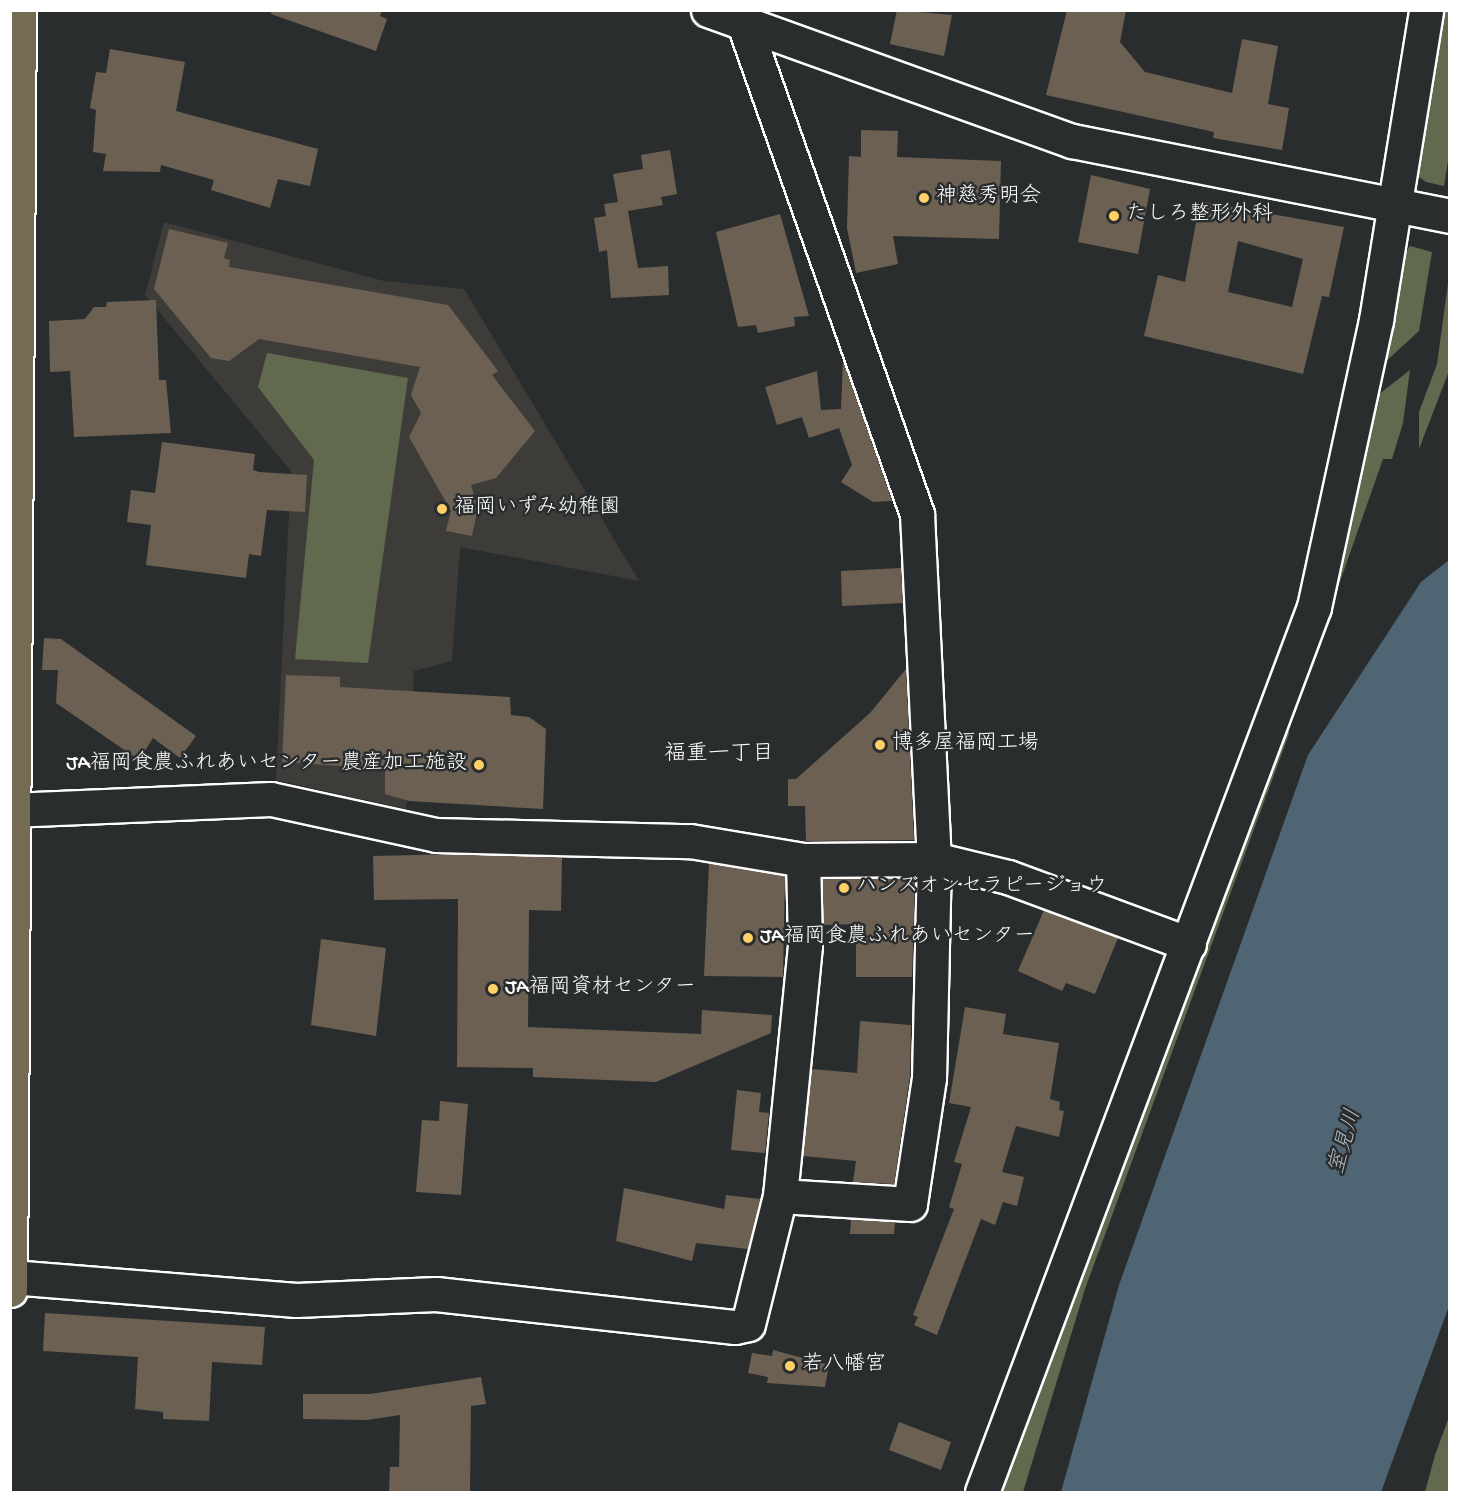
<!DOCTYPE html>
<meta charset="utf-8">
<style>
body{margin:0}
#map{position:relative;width:1460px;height:1503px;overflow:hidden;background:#2a2d2e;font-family:"Gochi Hand","Klee One",sans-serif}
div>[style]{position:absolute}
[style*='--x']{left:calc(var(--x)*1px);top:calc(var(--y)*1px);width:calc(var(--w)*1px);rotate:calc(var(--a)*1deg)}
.built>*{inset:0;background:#3e3c39}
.green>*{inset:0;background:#61694f}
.water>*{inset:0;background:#4f6573}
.building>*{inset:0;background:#6c6053}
.roads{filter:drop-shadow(2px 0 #fff) drop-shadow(-2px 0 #fff) drop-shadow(0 2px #fff) drop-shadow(0 -2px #fff)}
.minor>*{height:33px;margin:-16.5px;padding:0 16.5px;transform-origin:16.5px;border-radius:16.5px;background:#2a2d2e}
.major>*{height:33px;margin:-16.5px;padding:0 16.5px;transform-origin:16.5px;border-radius:16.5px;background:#756b52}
.dots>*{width:16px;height:16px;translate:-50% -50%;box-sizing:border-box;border:3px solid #2a2d2e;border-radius:50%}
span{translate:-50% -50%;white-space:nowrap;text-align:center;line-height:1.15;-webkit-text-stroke:5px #2a2d2e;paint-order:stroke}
.poi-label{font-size:21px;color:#fff}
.left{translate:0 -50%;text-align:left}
.right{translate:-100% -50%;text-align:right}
.neighbourhood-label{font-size:22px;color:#fff}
.water-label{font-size:22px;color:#b0bac0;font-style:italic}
.frame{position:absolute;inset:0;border:12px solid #fff;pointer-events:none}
</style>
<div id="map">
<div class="built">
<i style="clip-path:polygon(164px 222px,384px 281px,464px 289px,639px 581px,460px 547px,452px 661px,414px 671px,406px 809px,276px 780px,291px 471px,145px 295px)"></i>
</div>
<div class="green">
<i style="clip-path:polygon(1442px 11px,1449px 11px,1450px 148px,1444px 186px,1426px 182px,1415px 174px)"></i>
<i style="clip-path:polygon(1410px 246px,1432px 252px,1419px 331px,1383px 364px,1400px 262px)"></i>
<i style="clip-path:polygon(1449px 276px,1449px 371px,1419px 449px,1419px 412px,1437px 364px)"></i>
<i style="clip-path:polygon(267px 353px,408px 378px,368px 663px,295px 659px,314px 460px,258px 387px)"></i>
<i style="clip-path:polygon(1410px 370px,1403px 423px,1392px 459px,1383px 459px,1322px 633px,1378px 395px)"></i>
<i style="clip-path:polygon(1287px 709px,1289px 734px,1085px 1289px,1023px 1492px,994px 1492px)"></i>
<i style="clip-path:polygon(1449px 1417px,1449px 1492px,1425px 1492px,1435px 1455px)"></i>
</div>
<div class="water">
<i style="clip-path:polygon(1449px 560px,1449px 1306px,1381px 1492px,1061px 1492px,1119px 1285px,1308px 755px,1421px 582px)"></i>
</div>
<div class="building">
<i style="clip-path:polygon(272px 10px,382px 10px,380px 16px,387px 19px,376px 51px,271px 14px)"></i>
<i style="clip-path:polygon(897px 10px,952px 15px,944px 56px,890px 44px)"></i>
<i style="clip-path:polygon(1067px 10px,1126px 10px,1120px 42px,1145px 72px,1232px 93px,1242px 39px,1278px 46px,1268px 104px,1289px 108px,1282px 150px,1213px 138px,1214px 132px,1046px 95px)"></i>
<i style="clip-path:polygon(110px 49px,185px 62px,176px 111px,318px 149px,310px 186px,278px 179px,270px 208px,211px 190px,214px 180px,161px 165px,160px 172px,103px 171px,106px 154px,93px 152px,96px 110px,90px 108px,96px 72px,106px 73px)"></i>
<i style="clip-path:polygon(861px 130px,898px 131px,897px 157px,1001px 161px,999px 239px,893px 236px,898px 264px,856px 273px,847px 228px,849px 156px,861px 157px)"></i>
<i style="clip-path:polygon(670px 150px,677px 194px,661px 197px,663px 205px,628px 211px,638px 268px,668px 266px,669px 295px,611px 298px,607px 250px,599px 252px,594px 218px,606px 216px,604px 204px,618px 202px,613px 174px,643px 169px,641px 155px)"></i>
<i style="clip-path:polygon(1091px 175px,1150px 189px,1138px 254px,1078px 242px)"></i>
<i style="clip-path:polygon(evenodd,1200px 201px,1344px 227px,1329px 297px,1322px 296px,1303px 374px,1144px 336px,1158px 275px,1185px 282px,1200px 201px,1238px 241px,1303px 259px,1292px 307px,1228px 292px,1238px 241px)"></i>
<i style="clip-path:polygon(780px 214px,809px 316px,794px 317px,795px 326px,758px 333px,756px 325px,738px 327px,716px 232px)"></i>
<i style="clip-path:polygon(169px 229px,228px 243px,224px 258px,230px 260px,229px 267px,448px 305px,498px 371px,492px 375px,535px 431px,496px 478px,471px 485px,478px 507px,472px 536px,446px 531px,451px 511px,409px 437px,421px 413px,411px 395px,420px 367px,259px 339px,229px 361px,211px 358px,154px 289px)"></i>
<i style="clip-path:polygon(156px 300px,159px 380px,166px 380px,171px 433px,74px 437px,70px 371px,50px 372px,49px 321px,85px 319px,94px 307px,106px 307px,107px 302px)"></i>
<i style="clip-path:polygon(843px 360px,892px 501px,873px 502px,841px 482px,852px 465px,839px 428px,809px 438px,802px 417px,777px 425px,765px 387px,817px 371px,821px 410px,841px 409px)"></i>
<i style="clip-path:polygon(162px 442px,255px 454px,253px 470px,259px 472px,307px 475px,305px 512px,267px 510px,261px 556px,249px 554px,246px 578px,146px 565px,151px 525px,127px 522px,131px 490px,155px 493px)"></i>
<i style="clip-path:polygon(901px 568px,903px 603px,842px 606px,841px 571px)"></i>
<i style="clip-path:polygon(44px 638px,61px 639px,196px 736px,180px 758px,153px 738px,139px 760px,56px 703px,58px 670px,42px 670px)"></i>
<i style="clip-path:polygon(906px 669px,914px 840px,806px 841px,805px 806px,788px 806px,788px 779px,796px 779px,870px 713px)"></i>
<i style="clip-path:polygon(286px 675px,340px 677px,340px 687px,510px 697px,511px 715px,529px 717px,546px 729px,543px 809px,409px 801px,385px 794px,385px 769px,282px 762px)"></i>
<i style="clip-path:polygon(458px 854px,562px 857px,561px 911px,529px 910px,528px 1027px,701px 1034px,702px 1010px,772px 1015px,771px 1033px,656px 1082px,533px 1077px,533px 1068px,457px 1067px,458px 899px,374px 900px,373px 856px)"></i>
<i style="clip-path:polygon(709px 863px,785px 876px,783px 977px,704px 976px)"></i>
<i style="clip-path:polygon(915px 878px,912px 977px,856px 977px,856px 924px,823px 925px,822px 879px)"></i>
<i style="clip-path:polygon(1044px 910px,1118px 938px,1095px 994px,1066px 983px,1062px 991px,1018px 971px)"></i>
<i style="clip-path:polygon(321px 939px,386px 948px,376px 1036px,311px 1025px)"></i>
<i style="clip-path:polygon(965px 1007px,1006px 1014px,1003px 1034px,1059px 1043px,1050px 1099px,1060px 1102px,1059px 1110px,1064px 1111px,1059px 1137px,1016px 1126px,1002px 1172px,1024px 1177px,1017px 1206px,1003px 1202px,995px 1225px,981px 1219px,937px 1335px,914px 1325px,918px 1317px,913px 1315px,954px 1209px,949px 1207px,962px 1164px,954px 1162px,971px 1107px,949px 1103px)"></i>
<i style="clip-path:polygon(860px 1021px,911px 1025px,910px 1076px,894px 1184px,853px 1182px,856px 1161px,803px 1156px,812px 1069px,857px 1073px)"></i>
<i style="clip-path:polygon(737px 1090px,761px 1093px,759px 1112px,769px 1113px,765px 1153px,731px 1150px)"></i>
<i style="clip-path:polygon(440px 1101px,468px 1104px,461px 1195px,416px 1192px,422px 1120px,439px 1121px)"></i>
<i style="clip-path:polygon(624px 1188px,724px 1209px,726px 1195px,760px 1199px,748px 1249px,696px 1243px,692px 1261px,616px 1241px)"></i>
<i style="clip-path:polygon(851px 1219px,895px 1222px,894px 1234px,850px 1234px)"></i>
<i style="clip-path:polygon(45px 1313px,265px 1327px,262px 1365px,212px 1362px,209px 1421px,163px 1419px,163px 1412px,135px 1409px,138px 1357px,43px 1351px)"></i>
<i style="clip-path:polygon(773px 1350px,829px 1365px,825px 1387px,767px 1383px,768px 1377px,748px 1373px,752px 1353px,772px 1356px)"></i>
<i style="clip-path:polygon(481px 1377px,486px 1404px,471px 1406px,470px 1492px,389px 1492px,390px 1467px,399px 1467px,400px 1415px,367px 1420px,303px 1419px,303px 1394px,370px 1394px)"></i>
<i style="clip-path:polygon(899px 1422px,951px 1442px,941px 1470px,889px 1450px)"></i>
</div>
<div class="roads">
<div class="minor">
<i style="--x:708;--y:10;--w:387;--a:19.8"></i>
<i style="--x:1072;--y:141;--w:385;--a:11.2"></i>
<i style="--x:744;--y:24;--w:520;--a:70.55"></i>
<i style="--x:917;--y:514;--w:345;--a:87.2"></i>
<i style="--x:934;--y:859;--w:219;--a:91.3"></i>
<i style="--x:929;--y:1078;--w:127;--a:98.6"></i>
<i style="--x:910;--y:1204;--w:130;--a:-176.5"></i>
<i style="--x:10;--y:810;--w:261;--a:-2.4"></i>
<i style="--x:271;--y:799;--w:169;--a:12.3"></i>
<i style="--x:436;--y:835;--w:254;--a:1.4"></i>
<i style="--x:690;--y:841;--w:115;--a:9.5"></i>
<i style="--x:803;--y:860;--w:131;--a:-0.4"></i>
<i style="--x:934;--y:859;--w:76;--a:13.7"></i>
<i style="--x:1008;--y:877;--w:193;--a:20.3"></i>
<i style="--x:11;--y:1277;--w:286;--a:4.6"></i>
<i style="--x:296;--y:1300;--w:140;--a:-2.5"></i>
<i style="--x:436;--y:1294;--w:301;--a:6.3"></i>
<i style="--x:735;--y:1327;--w:13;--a:-13"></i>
<i style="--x:748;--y:1324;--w:132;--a:-76"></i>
<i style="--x:780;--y:1196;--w:252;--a:-84.3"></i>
<i style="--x:805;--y:945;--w:85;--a:-91.3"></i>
<i style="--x:982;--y:1492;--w:945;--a:-69.44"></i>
<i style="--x:1314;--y:607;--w:294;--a:-77.8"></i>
<i style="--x:1376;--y:320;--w:314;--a:-80.8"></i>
</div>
<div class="major">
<i style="--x:10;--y:1290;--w:1280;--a:-89.6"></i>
</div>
</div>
<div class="dots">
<i style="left:924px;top:198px;background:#ffd166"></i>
<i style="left:1114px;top:216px;background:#ffd166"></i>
<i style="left:442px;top:509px;background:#ffd166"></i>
<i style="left:880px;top:745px;background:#ffd166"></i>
<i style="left:479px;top:765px;background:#ffd166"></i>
<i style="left:844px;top:888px;background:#ffd166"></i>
<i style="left:748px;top:938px;background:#ffd166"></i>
<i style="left:493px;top:989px;background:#ffd166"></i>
<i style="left:790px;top:1366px;background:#ffd166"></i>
</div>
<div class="poi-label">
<span class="left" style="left:936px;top:198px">神慈秀明会</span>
<span class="left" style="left:1126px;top:216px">たしろ整形外科</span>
<span class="left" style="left:454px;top:509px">福岡いずみ幼稚園</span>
<span class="left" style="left:892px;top:745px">博多屋福岡工場</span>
<span class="right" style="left:467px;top:765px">JA福岡食農ふれあいセンター農産加工施設</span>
<span class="left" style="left:856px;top:888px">ハンズオンセラピージョウ</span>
<span class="left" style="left:760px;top:938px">JA福岡食農ふれあいセンター</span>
<span class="left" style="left:505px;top:989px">JA福岡資材センター</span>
<span class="left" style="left:802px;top:1366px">若八幡宮</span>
</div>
<div class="neighbourhood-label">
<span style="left:719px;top:756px">福重一丁目</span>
</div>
<div class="water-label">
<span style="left:1347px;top:1142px;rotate:-74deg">室見川</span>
</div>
<div class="frame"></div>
</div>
